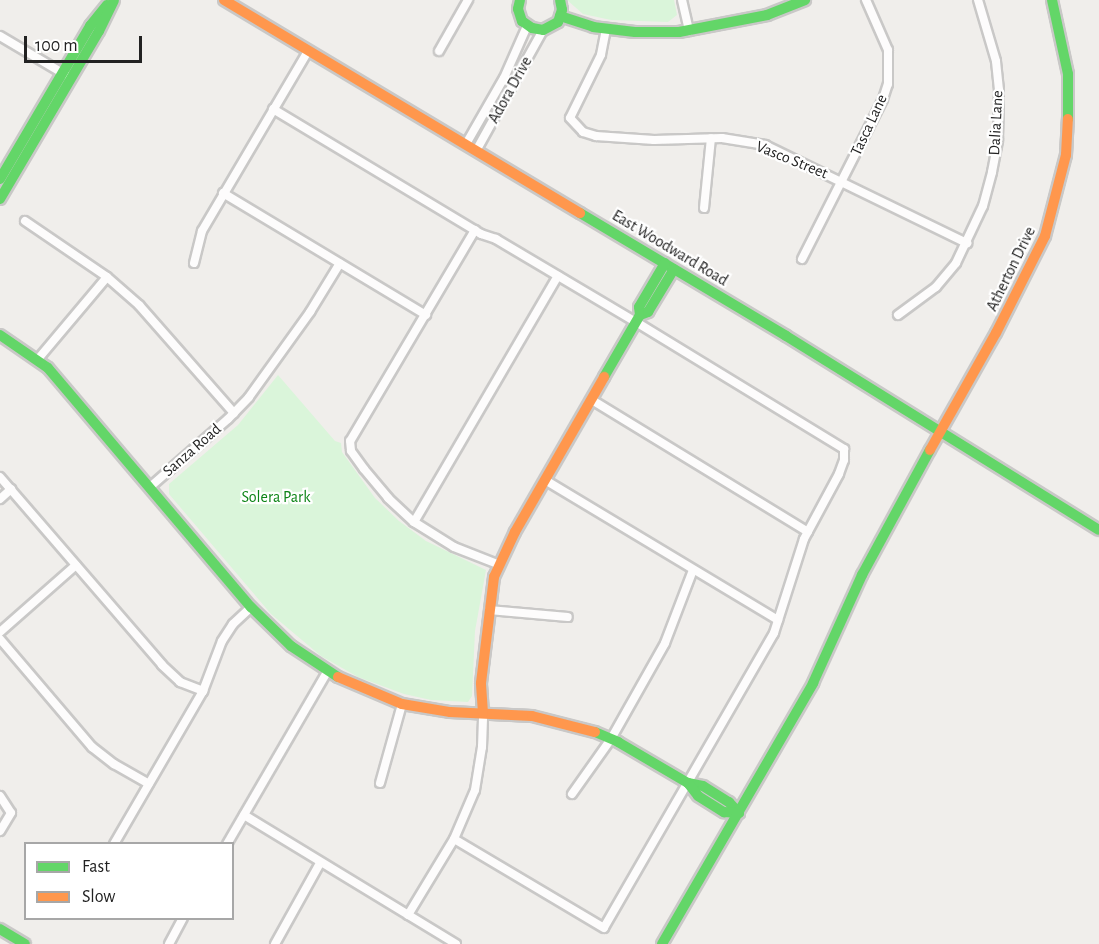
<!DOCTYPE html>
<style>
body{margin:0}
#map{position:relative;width:1099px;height:944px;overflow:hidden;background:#f0eeeb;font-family:"Alegreya Sans",sans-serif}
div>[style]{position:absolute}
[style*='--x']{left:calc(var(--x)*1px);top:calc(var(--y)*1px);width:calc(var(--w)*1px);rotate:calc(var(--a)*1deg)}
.park>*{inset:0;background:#daf5da}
.roads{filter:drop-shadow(2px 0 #c9c8c7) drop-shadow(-2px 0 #c9c8c7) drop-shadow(0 2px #c9c8c7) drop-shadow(0 -2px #c9c8c7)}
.street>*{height:8px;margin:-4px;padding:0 4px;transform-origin:4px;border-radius:4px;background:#fdfcfc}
.fast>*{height:10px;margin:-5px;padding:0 5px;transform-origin:5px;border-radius:5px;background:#63d668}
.slow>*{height:10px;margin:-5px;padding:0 5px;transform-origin:5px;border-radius:5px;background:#ff974d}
span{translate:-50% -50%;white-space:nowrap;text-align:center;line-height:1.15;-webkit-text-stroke:4.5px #fff;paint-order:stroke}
.street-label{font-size:16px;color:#222}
.park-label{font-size:16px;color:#0c8416}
.legend{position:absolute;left:24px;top:842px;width:210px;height:78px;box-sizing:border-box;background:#fff;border:2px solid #a7a7a7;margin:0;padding:8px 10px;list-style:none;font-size:18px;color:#222}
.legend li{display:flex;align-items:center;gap:12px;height:30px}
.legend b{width:30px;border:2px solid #a7a7a7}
.scale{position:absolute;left:24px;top:36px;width:118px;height:27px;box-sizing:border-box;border:3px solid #222;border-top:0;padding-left:8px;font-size:18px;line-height:21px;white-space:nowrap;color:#222;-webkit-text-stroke:4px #fff;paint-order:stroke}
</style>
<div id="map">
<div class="park">
<i style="clip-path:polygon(567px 0,674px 0,677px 15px,668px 22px,611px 20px,583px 14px)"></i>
<i style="clip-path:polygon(278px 375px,335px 441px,341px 443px,342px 452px,375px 498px,399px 521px,426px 541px,486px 570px,475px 631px,472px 696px,468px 702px,431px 700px,404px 694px,358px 677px,321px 656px,271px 614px,169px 494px,169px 484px,238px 425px)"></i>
</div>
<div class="roads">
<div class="street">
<i style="--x:682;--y:0;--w:32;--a:77"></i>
<i style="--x:606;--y:29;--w:26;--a:101"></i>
<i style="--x:601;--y:55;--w:70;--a:116.2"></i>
<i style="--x:570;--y:118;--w:19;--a:47"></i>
<i style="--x:583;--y:132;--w:14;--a:17"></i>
<i style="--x:596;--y:136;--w:58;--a:3.9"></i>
<i style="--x:654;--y:140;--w:68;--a:-1.7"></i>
<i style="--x:722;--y:138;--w:44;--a:9.2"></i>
<i style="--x:765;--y:145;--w:225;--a:25.9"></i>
<i style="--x:0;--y:36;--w:77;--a:30.6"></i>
<i style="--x:439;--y:51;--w:59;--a:-60.4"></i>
<i style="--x:273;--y:109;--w:243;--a:31"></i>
<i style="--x:481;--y:234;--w:16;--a:18"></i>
<i style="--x:496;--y:239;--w:163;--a:30.7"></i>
<i style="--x:636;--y:322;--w:244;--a:31.4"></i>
<i style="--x:844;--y:449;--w:11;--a:90"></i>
<i style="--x:844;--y:460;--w:15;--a:110"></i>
<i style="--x:839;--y:474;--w:74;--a:118.3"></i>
<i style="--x:804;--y:539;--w:99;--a:107.7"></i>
<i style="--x:774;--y:633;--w:340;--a:120"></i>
<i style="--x:604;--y:928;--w:174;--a:-149.3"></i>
<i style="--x:466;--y:144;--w:76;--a:-60.1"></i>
<i style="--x:504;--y:78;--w:57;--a:-66.1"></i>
<i style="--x:476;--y:151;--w:138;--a:-61"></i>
<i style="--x:223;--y:193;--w:237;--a:31"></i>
<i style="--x:704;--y:208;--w:70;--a:-84.3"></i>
<i style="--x:25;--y:221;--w:99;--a:34.3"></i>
<i style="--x:475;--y:230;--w:245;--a:120.6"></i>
<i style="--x:350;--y:441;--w:10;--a:84"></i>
<i style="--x:351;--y:451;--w:22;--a:54"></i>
<i style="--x:364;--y:469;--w:38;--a:50"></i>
<i style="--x:388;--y:498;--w:35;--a:43"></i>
<i style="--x:414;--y:522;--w:47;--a:32"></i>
<i style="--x:454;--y:547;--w:49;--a:21.4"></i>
<i style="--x:802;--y:259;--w:179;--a:-63.1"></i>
<i style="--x:883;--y:99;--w:16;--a:-72"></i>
<i style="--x:888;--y:84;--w:34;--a:-90"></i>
<i style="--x:888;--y:50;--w:55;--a:-113.7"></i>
<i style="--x:194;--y:263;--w:33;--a:-76"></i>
<i style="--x:202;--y:231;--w:209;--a:-59.5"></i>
<i style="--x:898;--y:315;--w:47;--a:-36.4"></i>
<i style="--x:936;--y:287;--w:31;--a:-50"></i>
<i style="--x:956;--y:263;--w:63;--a:-64.7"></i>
<i style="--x:983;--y:206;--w:35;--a:-75"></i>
<i style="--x:992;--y:172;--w:33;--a:-79"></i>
<i style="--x:998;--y:140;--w:50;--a:-88.9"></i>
<i style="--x:999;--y:90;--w:29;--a:-96"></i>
<i style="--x:996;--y:61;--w:64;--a:-106.4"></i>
<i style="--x:38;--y:359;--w:107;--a:-49.9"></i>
<i style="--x:107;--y:277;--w:43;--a:41.2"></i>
<i style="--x:139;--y:305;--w:144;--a:48.7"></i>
<i style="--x:592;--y:400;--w:253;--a:31.4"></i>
<i style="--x:0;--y:477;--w:248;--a:49.2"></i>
<i style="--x:162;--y:665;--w:25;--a:43"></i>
<i style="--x:180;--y:682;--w:25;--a:21"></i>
<i style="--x:545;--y:480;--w:272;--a:31"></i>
<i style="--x:150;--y:487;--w:103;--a:-41.1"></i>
<i style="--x:228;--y:419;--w:30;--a:-46"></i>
<i style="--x:249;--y:397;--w:105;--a:-54.3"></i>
<i style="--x:310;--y:312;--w:57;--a:-58.5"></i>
<i style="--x:0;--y:499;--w:15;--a:-42"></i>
<i style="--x:414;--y:522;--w:285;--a:-59.7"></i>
<i style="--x:489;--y:610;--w:79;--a:5.1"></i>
<i style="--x:0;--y:632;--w:101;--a:-41.4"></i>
<i style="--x:0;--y:639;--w:142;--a:49.6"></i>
<i style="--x:92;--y:747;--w:28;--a:38"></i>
<i style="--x:114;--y:764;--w:40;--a:29.7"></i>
<i style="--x:380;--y:783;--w:82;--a:-74.4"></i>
<i style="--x:572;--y:794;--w:67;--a:-54.7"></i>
<i style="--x:611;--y:739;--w:110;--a:-60.6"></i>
<i style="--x:665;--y:643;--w:78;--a:-69"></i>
<i style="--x:0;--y:796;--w:20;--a:57"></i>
<i style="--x:11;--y:813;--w:21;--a:121"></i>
<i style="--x:244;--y:815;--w:248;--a:31.3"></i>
<i style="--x:114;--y:844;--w:177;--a:-59.8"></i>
<i style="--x:203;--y:691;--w:53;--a:-69.2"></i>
<i style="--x:222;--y:641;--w:20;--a:-57"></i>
<i style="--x:233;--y:624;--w:25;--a:-43"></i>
<i style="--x:227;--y:844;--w:199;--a:-59.8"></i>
<i style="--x:408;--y:915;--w:89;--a:-58.8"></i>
<i style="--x:454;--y:839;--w:53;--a:-66.8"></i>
<i style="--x:475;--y:790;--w:44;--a:-80.8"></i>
<i style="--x:482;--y:747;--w:34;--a:-88"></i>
<i style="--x:169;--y:944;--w:30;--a:-62"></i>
<i style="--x:275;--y:944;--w:93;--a:-60.9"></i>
</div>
<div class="fast">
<i style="--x:520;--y:0;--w:9;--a:103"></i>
<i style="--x:518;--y:9;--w:13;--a:72"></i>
<i style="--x:522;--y:21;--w:12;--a:35"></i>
<i style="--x:532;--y:28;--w:11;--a:10"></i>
<i style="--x:543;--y:30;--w:17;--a:-28"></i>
<i style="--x:558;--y:22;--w:13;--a:-72"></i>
<i style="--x:562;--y:10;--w:10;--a:-101"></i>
<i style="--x:1052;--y:0;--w:76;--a:77.8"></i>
<i style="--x:1068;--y:74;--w:45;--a:90"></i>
<i style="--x:560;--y:16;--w:35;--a:18"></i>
<i style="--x:593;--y:27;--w:42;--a:6.8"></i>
<i style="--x:635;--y:32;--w:44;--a:0"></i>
<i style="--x:679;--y:32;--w:90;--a:-10.9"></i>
<i style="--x:767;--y:15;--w:41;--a:-21.5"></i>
<i style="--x:0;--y:179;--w:178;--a:-59.5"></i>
<i style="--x:90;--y:26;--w:27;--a:-51"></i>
<i style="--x:0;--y:199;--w:195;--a:-59.5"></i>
<i style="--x:99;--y:31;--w:34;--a:-64"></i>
<i style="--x:580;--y:213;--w:240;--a:30.8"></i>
<i style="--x:786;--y:336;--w:368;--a:31.8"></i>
<i style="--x:640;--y:315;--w:8;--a:-97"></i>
<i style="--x:639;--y:307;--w:51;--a:-59.4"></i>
<i style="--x:0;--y:335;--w:58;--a:34.5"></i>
<i style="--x:48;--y:368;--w:314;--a:49.7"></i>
<i style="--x:251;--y:607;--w:56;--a:44.3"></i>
<i style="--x:291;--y:646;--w:56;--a:33.4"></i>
<i style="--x:604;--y:377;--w:72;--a:-59.9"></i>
<i style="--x:640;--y:315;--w:9;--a:-21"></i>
<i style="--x:648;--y:312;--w:50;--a:-58.8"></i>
<i style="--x:595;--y:732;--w:25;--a:23"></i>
<i style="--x:618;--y:742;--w:81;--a:30.4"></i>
<i style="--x:688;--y:783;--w:15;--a:11"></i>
<i style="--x:703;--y:786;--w:31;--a:32"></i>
<i style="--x:729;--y:802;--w:15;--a:48"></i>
<i style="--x:688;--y:783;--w:16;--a:52"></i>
<i style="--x:698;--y:796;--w:31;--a:32"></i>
<i style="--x:724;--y:812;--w:15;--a:4"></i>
<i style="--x:0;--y:929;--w:29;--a:31"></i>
<i style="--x:662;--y:944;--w:302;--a:-59.9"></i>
<i style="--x:813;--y:683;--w:119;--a:-65.6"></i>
<i style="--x:862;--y:575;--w:142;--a:-61.5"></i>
</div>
<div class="slow">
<i style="--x:224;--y:0;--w:415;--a:30.9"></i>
<i style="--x:930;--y:450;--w:134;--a:-60.6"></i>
<i style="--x:996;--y:333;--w:109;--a:-63.2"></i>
<i style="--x:1045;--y:236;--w:84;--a:-75.5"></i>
<i style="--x:1066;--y:155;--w:36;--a:-87"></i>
<i style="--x:338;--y:677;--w:69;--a:22.9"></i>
<i style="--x:402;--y:704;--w:49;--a:9.5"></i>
<i style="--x:450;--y:712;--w:82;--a:2.8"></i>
<i style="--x:532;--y:716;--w:65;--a:14.3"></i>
<i style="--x:483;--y:713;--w:30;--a:-94"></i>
<i style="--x:481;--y:683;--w:107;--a:-83"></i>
<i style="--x:494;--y:577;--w:50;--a:-65"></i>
<i style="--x:515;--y:532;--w:179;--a:-60.1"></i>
</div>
</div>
<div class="street-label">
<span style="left:510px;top:90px;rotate:-61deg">Adora Drive</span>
<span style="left:996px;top:123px;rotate:-87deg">Dalia Lane</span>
<span style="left:869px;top:125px;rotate:-65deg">Tasca Lane</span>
<span style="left:792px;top:160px;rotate:22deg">Vasco Street</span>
<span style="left:670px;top:248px;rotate:31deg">East Woodward Road</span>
<span style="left:1011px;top:269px;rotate:-64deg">Atherton Drive</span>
<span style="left:192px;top:450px;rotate:-41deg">Sanza Road</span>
</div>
<div class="park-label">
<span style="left:276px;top:497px">Solera Park</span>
</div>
<ul class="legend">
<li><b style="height:8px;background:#63d668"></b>Fast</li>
<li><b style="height:8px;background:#ff974d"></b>Slow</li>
</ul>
<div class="scale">100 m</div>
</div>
